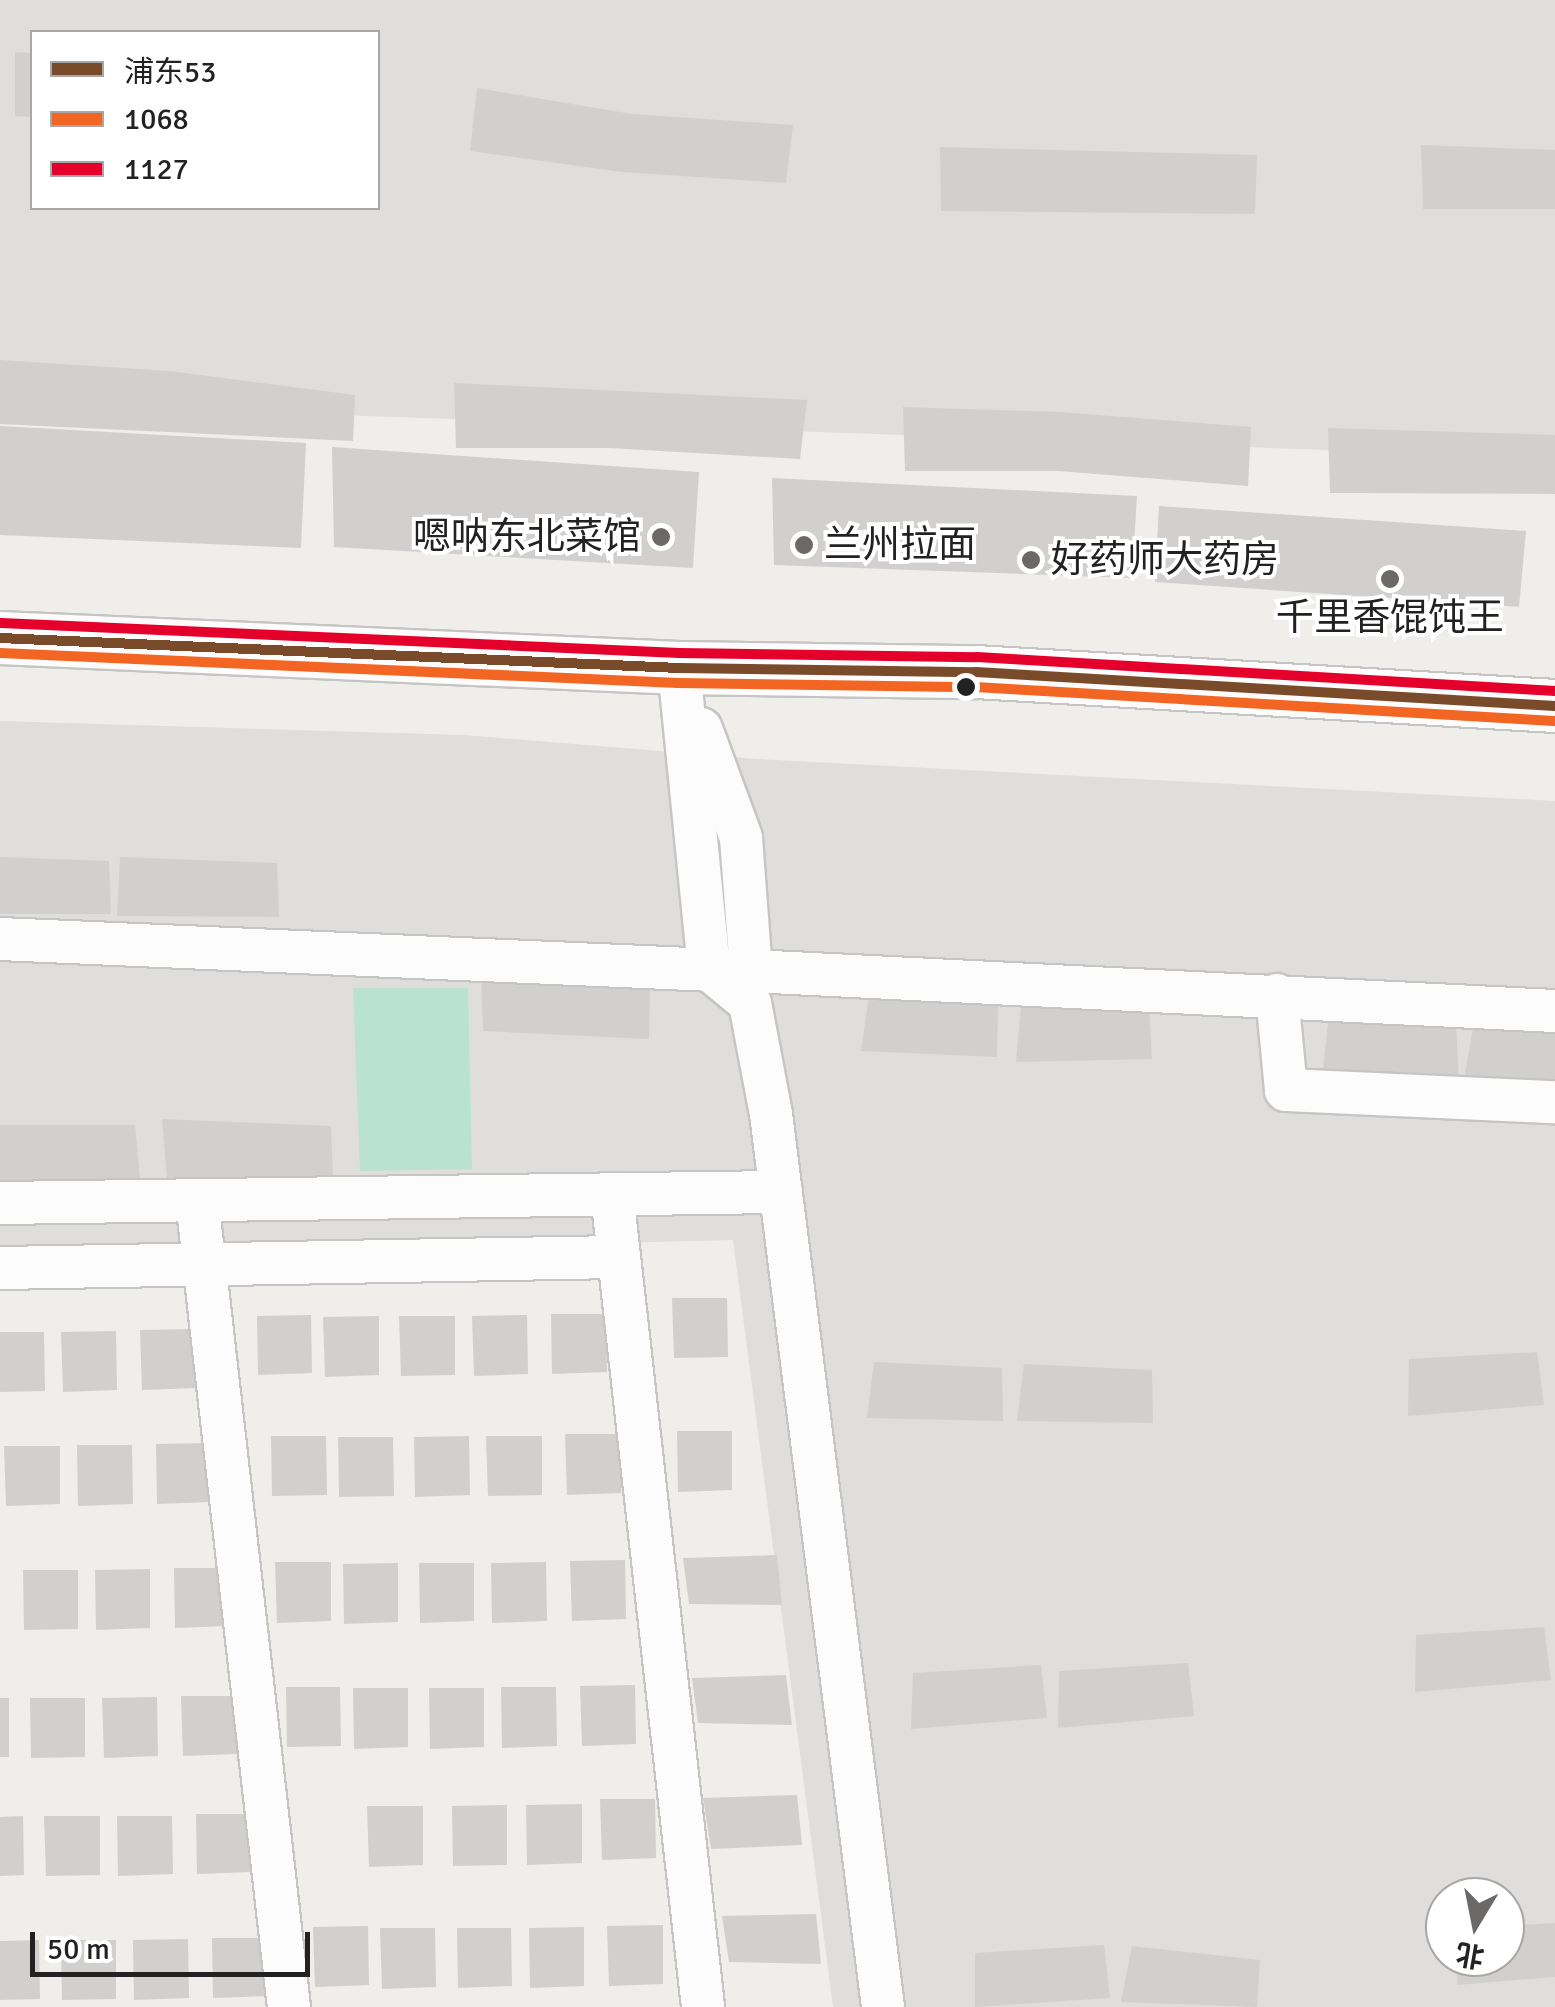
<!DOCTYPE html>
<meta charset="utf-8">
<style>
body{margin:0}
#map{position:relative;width:1555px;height:2007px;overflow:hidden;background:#efeeeb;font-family:Signika,"Noto Sans SC",sans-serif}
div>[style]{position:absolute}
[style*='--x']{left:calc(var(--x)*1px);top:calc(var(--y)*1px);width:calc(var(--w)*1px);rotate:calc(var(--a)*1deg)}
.residential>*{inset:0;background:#dfdedc}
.pitch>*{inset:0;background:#bae2d1}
.building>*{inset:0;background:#d2d0ce}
.roads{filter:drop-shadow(2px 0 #c5c5c3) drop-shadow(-2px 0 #c5c5c3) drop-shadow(0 2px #c5c5c3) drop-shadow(0 -2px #c5c5c3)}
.minor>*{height:42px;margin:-21px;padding:0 21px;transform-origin:21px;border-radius:21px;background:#fdfcfc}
.tertiary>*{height:52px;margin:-26px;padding:0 26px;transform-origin:26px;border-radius:26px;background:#fdfcfc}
.bus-1>*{height:10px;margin:-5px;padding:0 5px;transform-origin:5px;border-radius:5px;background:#7a4b2a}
.bus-2>*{height:10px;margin:-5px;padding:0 5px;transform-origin:5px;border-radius:5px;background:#f26522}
.bus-3>*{height:10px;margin:-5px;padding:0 5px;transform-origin:5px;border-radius:5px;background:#e4002b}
.dots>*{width:28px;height:28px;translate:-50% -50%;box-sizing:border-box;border:5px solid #fff;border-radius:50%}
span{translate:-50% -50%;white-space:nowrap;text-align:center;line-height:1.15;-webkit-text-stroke:8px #fff;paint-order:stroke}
.poi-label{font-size:38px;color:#222}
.right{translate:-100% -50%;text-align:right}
.left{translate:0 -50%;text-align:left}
.legend{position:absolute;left:30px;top:30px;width:350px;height:180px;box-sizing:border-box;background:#fff;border:2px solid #a7a7a7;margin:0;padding:12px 18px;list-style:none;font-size:30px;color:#222}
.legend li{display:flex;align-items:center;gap:20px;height:50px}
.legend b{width:50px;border:2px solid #a7a7a7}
.north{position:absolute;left:1425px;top:1877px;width:100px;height:100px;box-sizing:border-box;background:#fff;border:2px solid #a7a7a7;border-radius:50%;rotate:190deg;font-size:28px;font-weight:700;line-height:40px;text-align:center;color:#222}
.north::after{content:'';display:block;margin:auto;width:35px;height:45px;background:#6a6968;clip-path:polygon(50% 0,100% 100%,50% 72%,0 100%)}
.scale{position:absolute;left:30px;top:1932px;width:280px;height:45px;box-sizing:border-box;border:5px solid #222;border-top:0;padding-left:12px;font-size:30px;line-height:35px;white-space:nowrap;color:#222;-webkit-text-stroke:8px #fff;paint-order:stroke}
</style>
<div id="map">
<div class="residential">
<i style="clip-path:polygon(evenodd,0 0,1555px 0,1555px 458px,0 403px,0 0,32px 32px,378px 32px,378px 208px,32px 208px,32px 32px)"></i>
<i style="clip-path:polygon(evenodd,0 721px,464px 735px,757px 759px,1555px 801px,1555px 2007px,833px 2007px,733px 1240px,0 1258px,0 721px,1445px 1897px,1505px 1897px,1505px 1957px,1445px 1957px,1445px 1897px)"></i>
</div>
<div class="pitch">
<i style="clip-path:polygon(353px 988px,468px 988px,472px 1169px,360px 1171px)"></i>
</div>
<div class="building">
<i style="clip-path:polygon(15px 52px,32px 53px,32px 117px,15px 116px)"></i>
<i style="clip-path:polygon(477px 88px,632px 114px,793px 125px,786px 183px,622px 172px,470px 151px)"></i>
<i style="clip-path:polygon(1421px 145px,1555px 150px,1555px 209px,1423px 209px)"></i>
<i style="clip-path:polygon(940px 147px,1257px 155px,1255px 214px,941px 211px)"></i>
<i style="clip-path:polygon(0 360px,169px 371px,355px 395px,353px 441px,0 424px)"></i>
<i style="clip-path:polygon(454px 383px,807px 400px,800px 459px,609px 448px,456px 448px)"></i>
<i style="clip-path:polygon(903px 407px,1060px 412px,1251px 427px,1248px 486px,1058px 471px,905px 471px)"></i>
<i style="clip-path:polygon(0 426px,306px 443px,301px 548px,0 535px)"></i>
<i style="clip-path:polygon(1328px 428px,1555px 435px,1555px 494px,1330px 493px)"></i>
<i style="clip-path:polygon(332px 447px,699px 472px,693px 568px,334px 547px)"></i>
<i style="clip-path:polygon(772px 478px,1137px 496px,1132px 578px,774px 565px)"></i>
<i style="clip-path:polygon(1159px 506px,1526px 531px,1519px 607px,1155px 582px)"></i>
<i style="clip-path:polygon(0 857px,109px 861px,111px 914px,0 914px)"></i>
<i style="clip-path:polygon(120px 857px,277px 863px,279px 917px,117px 916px)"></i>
<i style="clip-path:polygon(481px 972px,650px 986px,649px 1039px,483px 1031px)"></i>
<i style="clip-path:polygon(869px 995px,998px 1004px,997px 1057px,861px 1051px)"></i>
<i style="clip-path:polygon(1021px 1006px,1149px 1006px,1152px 1059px,1016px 1062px)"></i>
<i style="clip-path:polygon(1328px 1023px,1456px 1024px,1459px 1078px,1322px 1079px)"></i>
<i style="clip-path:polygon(1474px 1023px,1555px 1032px,1555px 1086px,1464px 1079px)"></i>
<i style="clip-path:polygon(162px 1119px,331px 1126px,333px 1179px,167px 1178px)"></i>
<i style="clip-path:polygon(0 1125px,135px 1125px,140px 1178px,0 1183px)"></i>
<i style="clip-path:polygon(672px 1298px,727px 1298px,728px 1357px,674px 1358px)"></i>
<i style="clip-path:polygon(551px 1314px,606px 1314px,607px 1372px,552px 1374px)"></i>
<i style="clip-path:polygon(311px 1315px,312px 1373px,258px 1375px,257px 1316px)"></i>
<i style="clip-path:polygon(527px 1315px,528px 1374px,474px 1376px,472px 1316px)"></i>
<i style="clip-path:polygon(379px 1316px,379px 1375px,325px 1377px,323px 1317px)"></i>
<i style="clip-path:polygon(399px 1316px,455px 1316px,455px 1375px,401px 1376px)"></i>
<i style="clip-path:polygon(195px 1329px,196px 1388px,142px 1390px,140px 1330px)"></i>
<i style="clip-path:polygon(116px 1331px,117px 1390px,63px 1392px,61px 1332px)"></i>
<i style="clip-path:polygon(0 1332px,44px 1332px,45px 1391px,0 1392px)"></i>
<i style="clip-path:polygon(1537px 1352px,1544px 1405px,1408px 1416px,1409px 1359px)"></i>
<i style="clip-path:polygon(874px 1362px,1002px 1368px,1003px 1421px,867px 1418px)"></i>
<i style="clip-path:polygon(1024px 1364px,1152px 1370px,1153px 1423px,1017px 1421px)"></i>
<i style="clip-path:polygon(677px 1431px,732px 1431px,732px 1490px,678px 1492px)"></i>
<i style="clip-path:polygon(565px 1434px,621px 1434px,621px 1493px,567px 1495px)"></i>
<i style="clip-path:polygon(271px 1436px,326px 1436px,327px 1495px,272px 1496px)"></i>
<i style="clip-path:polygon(469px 1436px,470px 1495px,415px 1497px,414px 1437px)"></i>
<i style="clip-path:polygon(486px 1436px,542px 1436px,542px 1495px,488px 1496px)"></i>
<i style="clip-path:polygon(338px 1437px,393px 1437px,394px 1496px,339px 1497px)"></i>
<i style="clip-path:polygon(211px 1443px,211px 1502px,157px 1504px,156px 1444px)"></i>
<i style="clip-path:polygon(77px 1445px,132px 1445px,133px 1504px,78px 1506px)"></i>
<i style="clip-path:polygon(4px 1446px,60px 1446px,60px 1504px,6px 1506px)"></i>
<i style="clip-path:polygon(777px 1555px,782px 1605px,689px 1604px,683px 1558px)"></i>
<i style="clip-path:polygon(625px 1560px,626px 1619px,572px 1621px,570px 1561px)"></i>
<i style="clip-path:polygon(275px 1562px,331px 1562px,331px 1621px,277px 1623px)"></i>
<i style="clip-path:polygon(546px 1562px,547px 1621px,492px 1623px,491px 1563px)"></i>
<i style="clip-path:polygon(398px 1563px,398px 1622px,344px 1624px,343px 1564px)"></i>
<i style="clip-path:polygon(419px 1563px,474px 1563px,474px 1621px,420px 1623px)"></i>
<i style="clip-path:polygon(174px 1568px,229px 1568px,229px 1626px,175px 1628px)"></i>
<i style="clip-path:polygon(150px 1569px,150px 1628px,96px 1630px,95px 1570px)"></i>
<i style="clip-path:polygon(23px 1570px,78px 1570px,78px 1629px,24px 1630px)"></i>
<i style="clip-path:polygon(1544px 1627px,1551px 1680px,1415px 1692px,1416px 1635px)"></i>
<i style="clip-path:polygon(1188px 1663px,1194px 1716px,1058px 1728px,1059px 1671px)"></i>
<i style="clip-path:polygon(1041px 1665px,1047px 1718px,911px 1729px,913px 1673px)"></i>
<i style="clip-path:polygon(786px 1675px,792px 1725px,698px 1723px,692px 1678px)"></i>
<i style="clip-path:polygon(635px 1685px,636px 1744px,582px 1746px,580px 1686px)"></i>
<i style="clip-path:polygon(286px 1687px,340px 1687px,341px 1746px,287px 1747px)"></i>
<i style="clip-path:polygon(501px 1687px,556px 1687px,557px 1746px,502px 1748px)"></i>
<i style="clip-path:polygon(353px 1688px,408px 1688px,408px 1747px,354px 1749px)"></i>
<i style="clip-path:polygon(429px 1688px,484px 1688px,484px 1747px,430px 1749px)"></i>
<i style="clip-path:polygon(181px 1696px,236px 1696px,237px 1754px,183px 1756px)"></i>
<i style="clip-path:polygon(157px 1697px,158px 1756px,104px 1758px,102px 1698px)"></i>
<i style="clip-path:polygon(0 1698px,9px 1698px,9px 1757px,0 1757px)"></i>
<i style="clip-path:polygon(30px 1698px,85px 1698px,85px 1757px,31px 1758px)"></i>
<i style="clip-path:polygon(797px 1795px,802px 1845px,711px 1849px,703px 1798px)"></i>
<i style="clip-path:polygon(600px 1799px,655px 1799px,656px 1858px,602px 1860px)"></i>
<i style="clip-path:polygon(582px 1804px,582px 1863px,527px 1865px,526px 1805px)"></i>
<i style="clip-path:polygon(507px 1805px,507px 1865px,453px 1866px,452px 1806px)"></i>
<i style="clip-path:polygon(367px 1806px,423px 1806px,423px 1865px,369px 1867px)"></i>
<i style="clip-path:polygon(196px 1814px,251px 1814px,251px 1872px,197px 1874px)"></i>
<i style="clip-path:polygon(23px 1816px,24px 1875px,0 1876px,0 1817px)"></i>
<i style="clip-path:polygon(44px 1816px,100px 1816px,100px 1875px,46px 1876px)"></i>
<i style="clip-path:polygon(117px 1816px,172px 1816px,173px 1874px,118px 1876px)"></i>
<i style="clip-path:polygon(816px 1914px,821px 1964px,729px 1962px,722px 1916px)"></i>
<i style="clip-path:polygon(1555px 1923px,1555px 1977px,1457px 1985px,1458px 1957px,1505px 1957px,1505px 1926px)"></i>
<i style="clip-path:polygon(663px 1925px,663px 1984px,609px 1986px,607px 1926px)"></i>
<i style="clip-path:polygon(368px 1926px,369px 1985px,315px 1987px,313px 1927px)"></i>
<i style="clip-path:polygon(584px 1927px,584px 1986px,530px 1988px,529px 1928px)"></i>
<i style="clip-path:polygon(380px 1928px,435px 1928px,436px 1987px,382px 1989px)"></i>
<i style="clip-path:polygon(457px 1928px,511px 1928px,512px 1986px,458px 1988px)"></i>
<i style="clip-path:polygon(212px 1938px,267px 1938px,267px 1996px,213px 1998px)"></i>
<i style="clip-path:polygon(188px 1939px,189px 1998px,134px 2000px,133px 1940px)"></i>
<i style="clip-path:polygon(39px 1940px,40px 1999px,0 2000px,0 1941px)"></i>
<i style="clip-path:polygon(61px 1940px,116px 1940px,116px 1999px,62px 2000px)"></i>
<i style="clip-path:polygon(1104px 1945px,1110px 1998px,975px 2007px,975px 1953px)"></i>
<i style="clip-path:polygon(1132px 1946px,1260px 1960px,1257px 2007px,1121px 2002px)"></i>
</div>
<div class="roads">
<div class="minor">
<i style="--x:679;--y:668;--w:302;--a:84.3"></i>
<i style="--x:709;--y:969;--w:53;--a:39.7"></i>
<i style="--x:750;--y:1003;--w:113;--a:79.3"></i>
<i style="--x:771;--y:1114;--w:900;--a:82.85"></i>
<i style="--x:701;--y:729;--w:116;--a:69.8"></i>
<i style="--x:741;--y:838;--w:133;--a:85.7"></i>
<i style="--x:751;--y:971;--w:805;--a:2.85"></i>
<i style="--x:0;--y:939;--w:736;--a:2.49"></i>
<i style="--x:1277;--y:995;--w:95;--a:84.6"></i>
<i style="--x:1286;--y:1090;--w:269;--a:2.6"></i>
<i style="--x:612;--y:1194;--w:818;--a:83.61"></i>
<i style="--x:197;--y:1200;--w:812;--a:83.5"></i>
<i style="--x:0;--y:1203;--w:781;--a:-0.81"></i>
<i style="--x:0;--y:1268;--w:619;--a:-1.02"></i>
</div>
<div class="tertiary">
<i style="--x:0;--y:638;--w:680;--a:2.53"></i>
<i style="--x:679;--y:668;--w:297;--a:0.8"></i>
<i style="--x:976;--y:672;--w:580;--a:3.36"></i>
</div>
</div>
<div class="bus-1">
<i style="--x:0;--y:638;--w:680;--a:2.53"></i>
<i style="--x:679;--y:668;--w:297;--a:0.8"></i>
<i style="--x:976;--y:672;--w:580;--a:3.36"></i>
</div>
<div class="bus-2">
<i style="--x:0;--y:653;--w:679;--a:2.53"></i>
<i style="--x:678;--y:683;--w:297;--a:0.8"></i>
<i style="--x:975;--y:687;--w:580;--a:3.36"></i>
</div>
<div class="bus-3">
<i style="--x:1;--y:623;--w:679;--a:2.53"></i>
<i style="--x:679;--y:653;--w:298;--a:0.8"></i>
<i style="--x:977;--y:657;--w:579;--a:3.37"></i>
</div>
<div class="dots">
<i style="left:661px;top:537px;background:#6a6968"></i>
<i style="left:804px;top:545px;background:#6a6968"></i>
<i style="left:1031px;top:560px;background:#6a6968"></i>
<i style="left:1390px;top:579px;background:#6a6968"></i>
<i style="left:966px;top:687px;background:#222"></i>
</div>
<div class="poi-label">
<span class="right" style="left:641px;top:537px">嗯呐东北菜馆</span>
<span class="left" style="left:824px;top:545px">兰州拉面</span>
<span class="left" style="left:1051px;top:560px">好药师大药房</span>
<span style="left:1390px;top:618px">千里香馄饨王</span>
</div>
<ul class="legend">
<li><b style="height:12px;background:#7a4b2a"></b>浦东53</li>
<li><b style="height:12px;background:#f26522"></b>1068</li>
<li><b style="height:12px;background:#e4002b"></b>1127</li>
</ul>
<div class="north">北</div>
<div class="scale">50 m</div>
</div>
